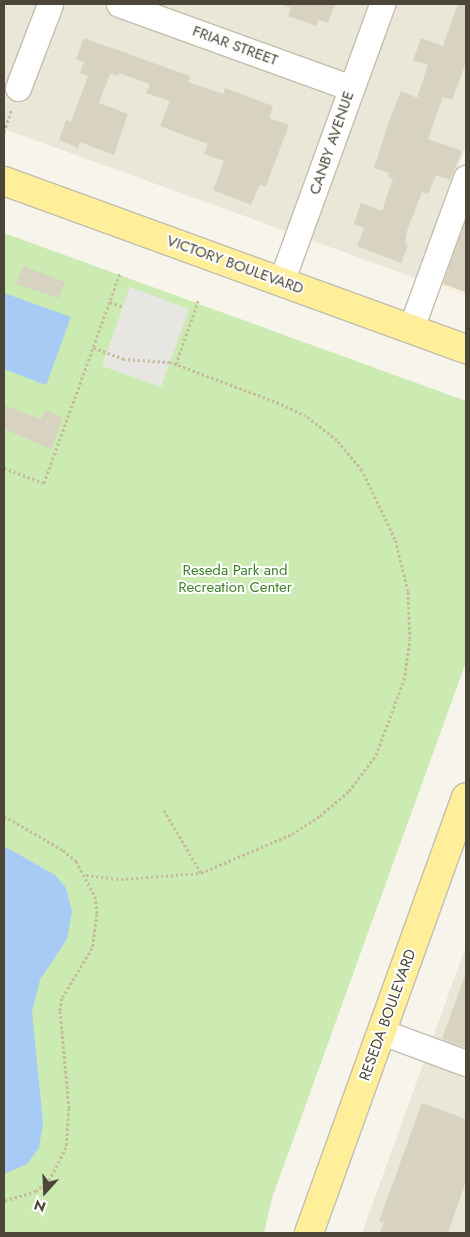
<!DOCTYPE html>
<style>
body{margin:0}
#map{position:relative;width:470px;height:1237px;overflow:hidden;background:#f6f4eb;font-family:Jost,sans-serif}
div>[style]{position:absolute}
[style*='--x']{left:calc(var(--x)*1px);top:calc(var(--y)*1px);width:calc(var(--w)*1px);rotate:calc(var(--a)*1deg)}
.residential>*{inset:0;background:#eae7d9}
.commercial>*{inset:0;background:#f8eed7}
.green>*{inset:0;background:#cbebb3}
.parking>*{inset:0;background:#e8e6e2}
.water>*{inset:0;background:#a7cbf4}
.building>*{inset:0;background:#d8d2c0}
.path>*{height:3px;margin-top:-1.5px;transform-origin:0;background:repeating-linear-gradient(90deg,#c5bc9e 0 2.5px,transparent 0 5px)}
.roads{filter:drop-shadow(1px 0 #c2bead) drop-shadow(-1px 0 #c2bead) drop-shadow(0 1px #c2bead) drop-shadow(0 -1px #c2bead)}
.minor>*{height:25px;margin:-12.5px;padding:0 12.5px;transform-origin:12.5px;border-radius:12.5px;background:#fff}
.major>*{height:28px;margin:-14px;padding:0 14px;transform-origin:14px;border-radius:14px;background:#ffef9b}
span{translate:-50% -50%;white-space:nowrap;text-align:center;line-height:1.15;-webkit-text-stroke:4px #fff;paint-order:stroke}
.street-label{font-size:15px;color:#4b4638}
.park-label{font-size:15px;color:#3e8128}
.frame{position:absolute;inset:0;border:5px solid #4b4638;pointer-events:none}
.north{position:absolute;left:20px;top:1167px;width:50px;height:50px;-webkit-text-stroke:4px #fff;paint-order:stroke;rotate:200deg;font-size:14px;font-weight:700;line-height:20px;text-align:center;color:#4b4638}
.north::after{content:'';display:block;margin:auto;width:18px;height:22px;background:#4b4638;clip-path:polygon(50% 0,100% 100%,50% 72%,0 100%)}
</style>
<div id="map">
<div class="residential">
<i style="clip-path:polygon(4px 4px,466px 4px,466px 144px,418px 279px,4px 129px)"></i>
<i style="clip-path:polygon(466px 946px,466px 1233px,362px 1233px)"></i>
</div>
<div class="commercial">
<i style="clip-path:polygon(466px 198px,466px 295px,436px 285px)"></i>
</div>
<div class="green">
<i style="clip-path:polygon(4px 233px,466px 401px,466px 662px,272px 1198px,264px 1233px,4px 1233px)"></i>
</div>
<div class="parking">
<i style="clip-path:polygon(130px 287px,189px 309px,161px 387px,102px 366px)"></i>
</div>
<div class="water">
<i style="clip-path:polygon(4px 293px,71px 317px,46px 385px,4px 369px)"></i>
<i style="clip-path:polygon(4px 846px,55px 875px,66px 888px,72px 912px,67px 939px,40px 980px,32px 1012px,43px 1123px,39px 1148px,27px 1164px,4px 1174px)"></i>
</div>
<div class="building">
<i style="clip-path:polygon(281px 4px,335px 4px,328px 23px,319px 20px,316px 26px,288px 16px,291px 8px)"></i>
<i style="clip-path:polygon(458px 4px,466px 4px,466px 62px,452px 100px,443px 97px,428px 139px,462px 151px,450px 180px,436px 175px,428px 194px,422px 192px,407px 231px,405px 244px,408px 245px,401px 263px,357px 246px,364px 228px,354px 224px,361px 203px,382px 211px,393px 179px,388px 177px,389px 173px,374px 168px,390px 118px,401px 91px,417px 98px,428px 65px,413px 60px,421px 38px,443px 46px)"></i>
<i style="clip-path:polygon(84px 38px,190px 76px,188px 82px,223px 94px,225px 88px,273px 106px,269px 118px,289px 125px,266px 186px,260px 185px,251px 205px,213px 190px,224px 161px,204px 154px,208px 144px,160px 126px,170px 101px,146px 93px,150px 84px,119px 73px,118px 76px,110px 73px,99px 103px,128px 114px,114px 155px,80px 142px,78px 148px,59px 140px,66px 120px,71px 122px,88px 76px,80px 73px,84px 62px,76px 59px)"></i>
<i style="clip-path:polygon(466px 219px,466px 292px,443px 284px)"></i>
<i style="clip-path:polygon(23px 266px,65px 282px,59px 298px,16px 284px)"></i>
<i style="clip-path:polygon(4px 405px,41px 419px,45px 410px,63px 417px,51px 449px,4px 429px)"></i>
<i style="clip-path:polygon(464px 978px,466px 978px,466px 1048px,442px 1039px)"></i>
<i style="clip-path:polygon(422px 1103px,466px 1119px,466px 1181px,448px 1233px,380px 1233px,384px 1223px,379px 1221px)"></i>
</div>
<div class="path">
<i style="--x:4;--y:132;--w:23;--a:-72"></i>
<i style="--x:110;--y:302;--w:14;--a:21"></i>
<i style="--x:176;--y:364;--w:67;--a:-70.8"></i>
<i style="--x:4;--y:468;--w:43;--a:20.6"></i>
<i style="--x:44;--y:483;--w:223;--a:-70.1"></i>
<i style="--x:164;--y:810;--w:73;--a:59.6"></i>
<i style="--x:4;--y:816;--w:68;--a:30"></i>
<i style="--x:63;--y:850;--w:17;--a:40"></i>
<i style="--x:76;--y:861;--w:40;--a:62"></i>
<i style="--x:95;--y:896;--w:18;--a:84"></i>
<i style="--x:97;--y:914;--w:34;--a:98"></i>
<i style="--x:92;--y:948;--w:58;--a:121"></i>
<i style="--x:62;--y:998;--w:13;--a:99"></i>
<i style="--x:60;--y:1011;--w:97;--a:84.7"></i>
<i style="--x:69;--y:1108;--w:39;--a:94"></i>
<i style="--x:66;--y:1147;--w:37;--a:117"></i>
<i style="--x:49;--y:1180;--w:17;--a:140"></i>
<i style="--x:36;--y:1191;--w:34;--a:163"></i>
<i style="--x:86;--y:875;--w:35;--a:7"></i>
<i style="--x:121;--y:879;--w:80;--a:-4.3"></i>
<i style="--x:201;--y:873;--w:99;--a:-23.2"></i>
<i style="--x:292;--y:834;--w:33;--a:-33"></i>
<i style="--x:320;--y:816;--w:38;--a:-41"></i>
<i style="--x:349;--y:791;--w:45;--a:-53.1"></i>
<i style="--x:376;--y:755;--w:80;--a:-69.5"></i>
<i style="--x:404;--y:680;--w:41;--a:-81.7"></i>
<i style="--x:410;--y:639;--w:48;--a:-92.4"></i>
<i style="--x:408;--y:591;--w:54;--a:-104"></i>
<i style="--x:395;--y:539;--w:76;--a:-115.6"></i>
<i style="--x:362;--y:470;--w:39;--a:-130"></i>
<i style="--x:337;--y:440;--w:39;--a:-142"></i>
<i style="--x:306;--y:416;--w:30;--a:-154"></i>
<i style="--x:279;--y:403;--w:116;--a:-159.4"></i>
<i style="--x:170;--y:362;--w:46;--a:-176.3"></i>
<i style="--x:124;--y:359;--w:33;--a:-160"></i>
</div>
<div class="roads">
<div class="minor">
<i style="--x:119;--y:4;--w:247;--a:19.9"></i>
<i style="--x:18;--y:88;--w:90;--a:-69.1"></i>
<i style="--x:281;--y:282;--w:296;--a:-70"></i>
<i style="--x:411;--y:328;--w:160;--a:-69.9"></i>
<i style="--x:382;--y:1032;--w:90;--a:20.3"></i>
</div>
<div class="major">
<i style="--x:4;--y:181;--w:492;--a:20"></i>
<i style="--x:309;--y:1233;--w:463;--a:-70.2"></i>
</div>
</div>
<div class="street-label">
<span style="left:235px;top:46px;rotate:20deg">FRIAR STREET</span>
<span style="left:332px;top:143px;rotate:-71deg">CANBY AVENUE</span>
<span style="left:235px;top:265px;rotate:20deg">VICTORY BOULEVARD</span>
<span style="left:388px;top:1015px;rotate:-70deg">RESEDA BOULEVARD</span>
</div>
<div class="park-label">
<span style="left:235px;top:579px">Reseda Park and<br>Recreation Center</span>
</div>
<div class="frame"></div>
<div class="north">N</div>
</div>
